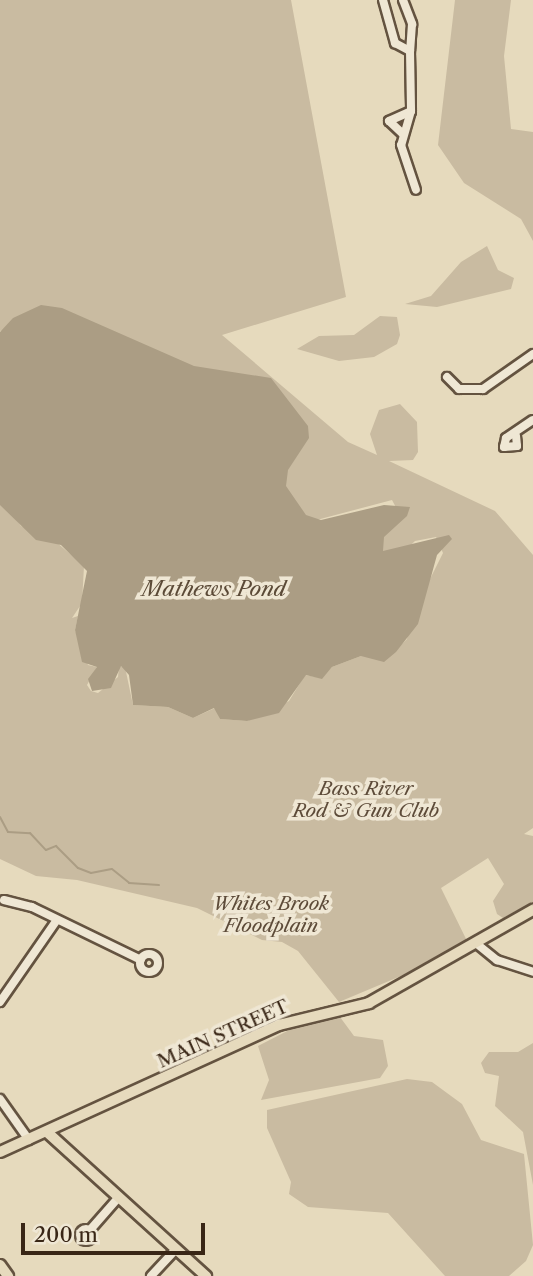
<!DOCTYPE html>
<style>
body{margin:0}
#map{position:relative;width:533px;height:1276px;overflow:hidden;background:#e6dabd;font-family:"Libre Caslon Text",serif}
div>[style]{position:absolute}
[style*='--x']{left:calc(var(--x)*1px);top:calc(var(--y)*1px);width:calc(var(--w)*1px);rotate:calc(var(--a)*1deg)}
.green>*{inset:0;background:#c9bba1}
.water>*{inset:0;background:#ab9d84}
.stream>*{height:2px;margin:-1px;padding:0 1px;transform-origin:1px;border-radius:1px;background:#ab9d84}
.roads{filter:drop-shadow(2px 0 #645340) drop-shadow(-2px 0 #645340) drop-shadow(0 2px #645340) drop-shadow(0 -2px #645340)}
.minor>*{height:8px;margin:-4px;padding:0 4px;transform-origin:4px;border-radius:4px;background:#efe7d4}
.minor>.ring{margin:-4px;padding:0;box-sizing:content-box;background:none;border:8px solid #efe7d4;border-radius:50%}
.major>*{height:10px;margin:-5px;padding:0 5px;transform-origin:5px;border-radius:5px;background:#e6dabd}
span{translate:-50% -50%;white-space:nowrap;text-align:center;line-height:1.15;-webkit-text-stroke:7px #efe7d4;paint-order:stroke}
.park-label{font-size:19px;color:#5d4b39;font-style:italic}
.street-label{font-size:19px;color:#392616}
.water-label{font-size:21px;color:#5b4a37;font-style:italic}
.scale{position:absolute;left:21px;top:1223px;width:184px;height:32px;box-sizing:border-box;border:4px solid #392616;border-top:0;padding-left:9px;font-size:21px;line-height:24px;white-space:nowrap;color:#392616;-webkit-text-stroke:5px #efe7d4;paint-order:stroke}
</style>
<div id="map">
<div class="green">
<i style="clip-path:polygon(0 0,291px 0,346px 297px,222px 335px,348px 442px,377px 455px,370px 434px,379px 410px,400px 404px,417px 422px,418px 452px,413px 460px,389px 461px,495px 511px,533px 555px,533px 828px,524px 834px,533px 836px,533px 902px,503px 918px,497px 914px,493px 901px,504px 884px,488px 858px,441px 888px,470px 947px,339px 1002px,298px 951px,282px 942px,262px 940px,197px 908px,77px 880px,36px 876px,0 859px,0 497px,21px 526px,55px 541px,84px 566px,82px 603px,72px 618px,78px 616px,75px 630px,88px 665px,97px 667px,87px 685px,91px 691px,98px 693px,118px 677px,119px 666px,125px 667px,133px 705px,168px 707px,193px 718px,215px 708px,220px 719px,247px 721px,289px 701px,305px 675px,322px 678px,332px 667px,361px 656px,393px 653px,407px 639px,411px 617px,443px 553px,436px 537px,415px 541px,384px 571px,378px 541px,399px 513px,392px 500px,309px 522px,183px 364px,31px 323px,0 331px)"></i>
<i style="clip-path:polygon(455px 0,511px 0,504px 56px,511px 129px,533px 132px,533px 241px,521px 219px,464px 183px,438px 145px)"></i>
<i style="clip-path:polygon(487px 246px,498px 270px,514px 278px,511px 289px,437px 307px,405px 304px,431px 296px,461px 262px)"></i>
<i style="clip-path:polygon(380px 316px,397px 317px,400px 335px,397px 344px,374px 357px,339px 361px,297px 349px,319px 336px,354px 335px)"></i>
<i style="clip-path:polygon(340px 1017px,354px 1036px,383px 1040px,388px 1066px,380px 1078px,261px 1100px,269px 1080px,258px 1046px,297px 1026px)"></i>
<i style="clip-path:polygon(533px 1043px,533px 1185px,523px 1132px,495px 1106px,499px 1076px,485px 1073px,481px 1063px,489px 1052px,518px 1052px)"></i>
<i style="clip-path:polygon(407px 1079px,432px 1082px,462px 1104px,481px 1140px,524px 1154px,533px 1245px,526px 1261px,509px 1276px,445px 1276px,388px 1213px,308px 1207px,289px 1194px,291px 1182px,267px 1128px,267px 1110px)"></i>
</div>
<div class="water">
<i style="clip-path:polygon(41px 305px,62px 308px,194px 366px,271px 378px,308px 426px,309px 438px,288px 470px,286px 486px,306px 515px,321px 520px,384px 505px,410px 507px,407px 516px,384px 537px,383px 551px,449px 535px,452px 539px,437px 555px,418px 624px,396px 652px,384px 662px,361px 656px,332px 667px,322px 679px,306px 675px,279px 713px,247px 721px,220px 719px,214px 708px,193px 718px,168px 707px,133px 705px,129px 675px,121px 666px,111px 688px,92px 691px,88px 679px,97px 667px,82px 662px,75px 630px,87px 571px,61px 545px,36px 540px,0 505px,0 332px,13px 318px)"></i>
</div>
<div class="stream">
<i style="--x:0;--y:817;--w:17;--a:62"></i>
<i style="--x:8;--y:832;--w:22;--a:3"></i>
<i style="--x:30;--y:833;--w:23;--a:47"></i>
<i style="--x:46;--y:850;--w:11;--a:-22"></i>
<i style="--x:56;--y:846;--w:31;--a:45"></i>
<i style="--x:78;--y:868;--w:14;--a:21"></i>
<i style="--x:91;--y:873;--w:21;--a:-11"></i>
<i style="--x:112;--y:869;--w:22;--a:39"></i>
<i style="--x:129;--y:883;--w:30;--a:4"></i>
</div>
<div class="roads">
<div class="minor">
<i style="--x:383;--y:0;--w:45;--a:74.4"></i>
<i style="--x:395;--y:43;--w:17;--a:28"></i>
<i style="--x:410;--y:51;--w:60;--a:89"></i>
<i style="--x:403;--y:0;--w:26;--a:69"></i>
<i style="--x:412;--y:24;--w:27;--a:94"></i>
<i style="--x:403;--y:134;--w:19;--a:-137"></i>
<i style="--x:389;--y:121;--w:24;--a:-24"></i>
<i style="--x:411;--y:111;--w:35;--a:106"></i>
<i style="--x:401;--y:145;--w:47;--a:71.6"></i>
<i style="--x:447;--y:377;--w:17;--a:45"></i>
<i style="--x:459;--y:389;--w:24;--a:0"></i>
<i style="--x:483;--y:389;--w:61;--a:-35"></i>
<i style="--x:516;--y:436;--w:10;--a:84"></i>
<i style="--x:517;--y:446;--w:13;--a:176"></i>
<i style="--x:504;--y:447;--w:9;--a:-77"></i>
<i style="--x:506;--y:438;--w:32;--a:-34"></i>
<i style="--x:4;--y:900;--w:29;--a:14"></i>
<i style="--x:32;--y:907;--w:121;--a:25.9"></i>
<i style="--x:477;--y:944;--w:26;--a:39"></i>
<i style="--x:497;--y:960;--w:38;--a:18"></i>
<i class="ring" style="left:140px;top:954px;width:10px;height:10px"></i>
<i style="--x:0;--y:1002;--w:98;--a:-55.3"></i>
<i style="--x:0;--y:1099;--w:50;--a:54.7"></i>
<i class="ring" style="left:80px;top:1229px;width:4px;height:4px"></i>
<i style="--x:90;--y:1230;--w:44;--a:-48.7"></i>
<i style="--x:151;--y:1276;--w:37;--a:-47"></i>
</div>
<div class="major">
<i style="--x:47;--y:1132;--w:215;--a:42.2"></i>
<i style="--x:0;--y:1152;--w:307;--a:-24.5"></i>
<i style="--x:279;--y:1025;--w:93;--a:-13.7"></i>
<i style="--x:369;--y:1003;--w:189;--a:-29.6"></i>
<i style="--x:0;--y:1265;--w:14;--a:54"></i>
</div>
</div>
<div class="park-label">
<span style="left:366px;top:800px">Bass River<br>Rod &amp; Gun Club</span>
<span style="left:271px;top:915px">Whites Brook<br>Floodplain</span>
</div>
<div class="street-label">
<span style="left:223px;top:1034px;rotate:-24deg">MAIN STREET</span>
</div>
<div class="water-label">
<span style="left:214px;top:589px">Mathews Pond</span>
</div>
<div class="scale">200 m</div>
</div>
